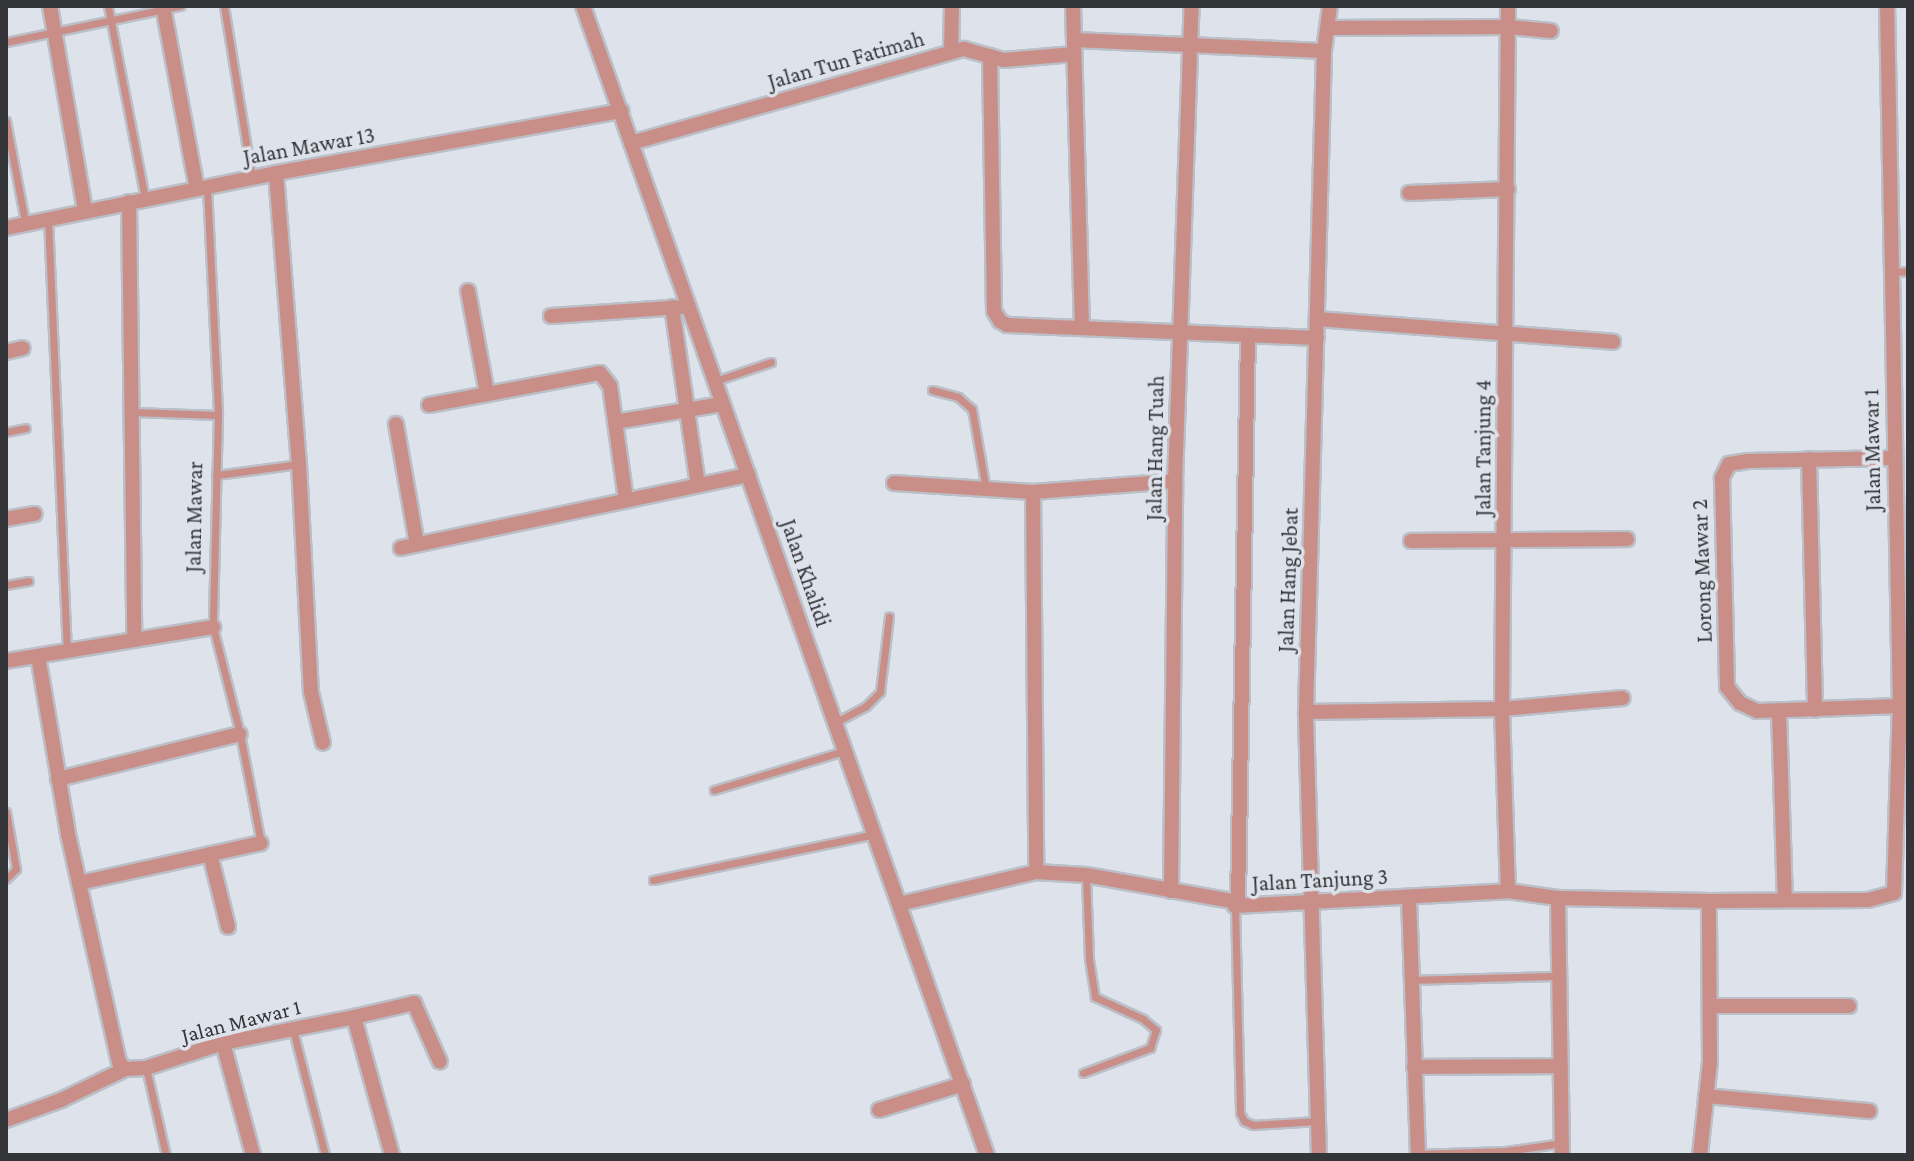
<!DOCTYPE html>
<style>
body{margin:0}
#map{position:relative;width:1914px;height:1161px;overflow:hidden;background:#dde2eb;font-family:"Crimson Pro",serif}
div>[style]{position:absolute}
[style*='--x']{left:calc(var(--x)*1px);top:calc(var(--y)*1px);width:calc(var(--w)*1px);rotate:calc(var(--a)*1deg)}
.roads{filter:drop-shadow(2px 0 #bbbfc7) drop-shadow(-2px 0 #bbbfc7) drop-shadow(0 2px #bbbfc7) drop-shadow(0 -2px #bbbfc7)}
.lane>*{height:7px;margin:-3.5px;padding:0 3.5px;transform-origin:3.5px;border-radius:3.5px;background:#c98e88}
.street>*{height:14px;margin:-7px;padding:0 7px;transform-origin:7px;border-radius:7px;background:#c98e88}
span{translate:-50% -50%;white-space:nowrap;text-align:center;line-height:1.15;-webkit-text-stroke:7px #dde2eb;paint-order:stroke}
.street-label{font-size:22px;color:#333538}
.frame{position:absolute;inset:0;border:8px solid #333538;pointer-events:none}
</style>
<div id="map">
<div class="roads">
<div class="lane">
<i style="--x:108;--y:6;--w:197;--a:79.1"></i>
<i style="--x:224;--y:6;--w:174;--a:80.8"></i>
<i style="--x:6;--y:42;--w:178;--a:-11.7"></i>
<i style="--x:6;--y:121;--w:103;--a:79.3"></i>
<i style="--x:207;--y:187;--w:228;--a:87.2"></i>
<i style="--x:218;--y:415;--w:212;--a:91.4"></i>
<i style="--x:213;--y:627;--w:110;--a:75.8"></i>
<i style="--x:240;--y:734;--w:111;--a:79.1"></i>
<i style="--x:48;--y:218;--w:433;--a:87.5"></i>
<i style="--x:1891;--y:272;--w:17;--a:-3"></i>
<i style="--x:715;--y:381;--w:59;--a:-18.7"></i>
<i style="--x:932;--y:390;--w:27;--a:15"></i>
<i style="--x:958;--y:397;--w:18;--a:41"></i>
<i style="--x:972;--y:409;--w:81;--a:80.1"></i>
<i style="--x:133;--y:412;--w:85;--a:2"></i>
<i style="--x:6;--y:432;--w:20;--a:-11"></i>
<i style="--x:216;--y:475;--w:84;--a:-7.5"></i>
<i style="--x:6;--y:585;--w:23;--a:-10"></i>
<i style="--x:836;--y:722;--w:34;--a:-28"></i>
<i style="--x:866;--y:706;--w:20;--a:-45"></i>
<i style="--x:880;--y:692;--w:76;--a:-83.2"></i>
<i style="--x:714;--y:790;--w:136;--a:-16.7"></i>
<i style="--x:6;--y:812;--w:58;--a:80"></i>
<i style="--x:16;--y:869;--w:14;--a:135"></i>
<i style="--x:653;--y:880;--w:227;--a:-11.7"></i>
<i style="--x:1235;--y:906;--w:207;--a:88.6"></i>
<i style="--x:1240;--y:1113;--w:9;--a:63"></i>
<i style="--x:1244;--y:1121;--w:10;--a:24"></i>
<i style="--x:1253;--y:1125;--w:65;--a:-3.5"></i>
<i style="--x:1413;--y:980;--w:146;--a:-1.6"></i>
<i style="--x:293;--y:1030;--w:129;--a:75.6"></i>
<i style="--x:146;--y:1068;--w:89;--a:77.1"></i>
<i style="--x:1083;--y:1073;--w:72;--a:-20.5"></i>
<i style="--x:1150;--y:1048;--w:19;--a:-72"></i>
<i style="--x:1156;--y:1030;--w:17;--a:-140"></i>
<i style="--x:1143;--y:1019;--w:53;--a:-155.4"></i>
<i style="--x:1095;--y:997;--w:39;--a:-99"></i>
<i style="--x:1089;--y:958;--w:83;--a:-92.1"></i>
<i style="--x:1418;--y:1154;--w:88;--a:-2"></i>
<i style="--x:1506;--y:1151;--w:57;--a:-8.1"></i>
</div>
<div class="street">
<i style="--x:50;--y:6;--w:207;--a:80.3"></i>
<i style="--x:163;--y:6;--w:186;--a:79.5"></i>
<i style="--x:583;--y:6;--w:1218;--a:70.63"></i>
<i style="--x:1073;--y:6;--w:322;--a:88.4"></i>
<i style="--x:1329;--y:28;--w:180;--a:-0.3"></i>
<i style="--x:1509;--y:27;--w:42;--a:5.4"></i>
<i style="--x:1074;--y:40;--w:250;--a:2.5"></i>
<i style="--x:951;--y:52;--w:46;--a:-88.8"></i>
<i style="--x:990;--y:56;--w:255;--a:89.1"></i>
<i style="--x:994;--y:311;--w:12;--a:59"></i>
<i style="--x:1000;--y:321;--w:8;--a:30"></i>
<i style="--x:1007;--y:325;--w:310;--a:2.4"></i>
<i style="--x:631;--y:143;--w:346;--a:-15.8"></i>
<i style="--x:964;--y:49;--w:41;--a:15.4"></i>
<i style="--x:1004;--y:60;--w:70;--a:-4.9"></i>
<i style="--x:276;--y:173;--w:292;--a:85.5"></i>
<i style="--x:299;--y:464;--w:228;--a:87"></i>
<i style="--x:311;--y:692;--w:52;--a:76.8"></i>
<i style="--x:1409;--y:193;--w:99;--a:-2.3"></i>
<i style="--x:129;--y:202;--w:438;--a:89.3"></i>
<i style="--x:6;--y:228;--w:276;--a:-11.5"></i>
<i style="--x:276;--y:173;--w:351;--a:-10.2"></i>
<i style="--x:468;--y:291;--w:105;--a:79.5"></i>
<i style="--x:672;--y:307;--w:180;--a:81.7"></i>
<i style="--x:551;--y:316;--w:131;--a:-3.9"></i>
<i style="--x:1317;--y:319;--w:297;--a:4.4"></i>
<i style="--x:6;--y:352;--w:17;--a:-13"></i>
<i style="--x:429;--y:405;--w:174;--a:-10.6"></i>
<i style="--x:600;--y:373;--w:16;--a:52"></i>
<i style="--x:610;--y:386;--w:115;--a:82"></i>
<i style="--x:615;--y:422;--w:109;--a:-9.5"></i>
<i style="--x:396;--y:424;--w:122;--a:80.1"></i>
<i style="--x:1894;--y:458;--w:146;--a:178.8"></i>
<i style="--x:1748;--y:461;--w:19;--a:171"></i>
<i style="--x:1729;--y:464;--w:16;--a:117"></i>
<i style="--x:1722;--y:478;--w:209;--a:88.6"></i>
<i style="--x:1727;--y:687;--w:21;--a:51"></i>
<i style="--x:1740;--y:703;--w:19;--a:25"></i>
<i style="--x:1757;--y:711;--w:143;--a:-2"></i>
<i style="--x:1809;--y:459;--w:251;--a:88.6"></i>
<i style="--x:894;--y:483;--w:139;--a:3.7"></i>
<i style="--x:1033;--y:492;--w:142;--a:-4.4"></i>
<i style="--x:1033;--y:492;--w:380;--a:89.5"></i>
<i style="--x:6;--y:519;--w:29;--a:-10"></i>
<i style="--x:1411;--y:541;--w:216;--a:-0.5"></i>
<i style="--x:401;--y:548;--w:355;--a:-11.9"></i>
<i style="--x:38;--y:656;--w:181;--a:80.4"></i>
<i style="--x:68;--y:834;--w:234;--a:77.4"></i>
<i style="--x:119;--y:1062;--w:9;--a:49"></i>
<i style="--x:6;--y:661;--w:210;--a:-9.3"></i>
<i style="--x:1306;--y:712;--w:196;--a:-0.9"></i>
<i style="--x:1502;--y:709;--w:121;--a:-5.2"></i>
<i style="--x:1779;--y:712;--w:187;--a:88.2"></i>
<i style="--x:58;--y:779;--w:187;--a:-13.9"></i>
<i style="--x:210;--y:854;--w:75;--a:76.1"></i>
<i style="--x:79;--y:883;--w:186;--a:-12.4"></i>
<i style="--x:1171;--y:891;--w:410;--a:-89.4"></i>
<i style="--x:1175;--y:481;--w:475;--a:-88"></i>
<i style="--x:1508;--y:891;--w:182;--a:-91.9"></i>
<i style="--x:1502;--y:709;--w:703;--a:-89.51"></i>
<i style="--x:1409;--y:898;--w:257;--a:88"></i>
<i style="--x:1558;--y:898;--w:257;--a:89.1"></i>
<i style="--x:1238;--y:902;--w:567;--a:-88.99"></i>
<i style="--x:899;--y:904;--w:141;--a:-13.1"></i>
<i style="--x:1036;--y:872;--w:50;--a:3.4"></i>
<i style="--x:1086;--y:875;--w:154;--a:10.1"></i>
<i style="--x:1238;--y:902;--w:5;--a:127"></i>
<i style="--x:1235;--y:906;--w:273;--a:-3.1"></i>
<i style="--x:1508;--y:891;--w:50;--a:8"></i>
<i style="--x:1558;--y:898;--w:151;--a:1.1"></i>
<i style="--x:1709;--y:901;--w:159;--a:-0.4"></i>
<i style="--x:1868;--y:900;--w:27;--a:-15"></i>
<i style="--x:1894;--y:893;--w:187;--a:-88.2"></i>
<i style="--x:1900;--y:706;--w:700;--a:-91.06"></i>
<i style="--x:1712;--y:1006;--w:137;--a:0"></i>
<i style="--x:354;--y:1017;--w:62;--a:-13.1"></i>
<i style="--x:414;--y:1003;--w:64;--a:66.2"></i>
<i style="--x:223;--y:1043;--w:116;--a:75"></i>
<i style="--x:1414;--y:1067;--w:147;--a:-0.4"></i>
<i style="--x:1706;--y:1096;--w:164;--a:5.3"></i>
<i style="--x:879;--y:1110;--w:88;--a:-17.2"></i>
<i style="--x:6;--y:1120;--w:59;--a:-20"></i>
<i style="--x:61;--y:1100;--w:71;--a:-25.8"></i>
<i style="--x:125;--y:1069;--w:21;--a:-3"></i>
<i style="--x:146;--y:1068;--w:81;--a:-18"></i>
<i style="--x:223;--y:1043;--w:134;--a:-11.2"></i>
<i style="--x:354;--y:1017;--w:143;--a:74.6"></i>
<i style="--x:1319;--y:1155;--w:443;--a:-91.7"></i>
<i style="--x:1306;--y:712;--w:661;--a:-88.44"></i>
<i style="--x:1324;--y:51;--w:45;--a:-82.4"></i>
<i style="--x:1700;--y:1155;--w:94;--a:-83.9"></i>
<i style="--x:1710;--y:1062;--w:161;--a:-90.4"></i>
</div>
</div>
<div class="street-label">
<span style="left:846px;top:60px;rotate:-16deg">Jalan Tun Fatimah</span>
<span style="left:309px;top:146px;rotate:-10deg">Jalan Mawar 13</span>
<span style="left:1155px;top:448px;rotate:-89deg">Jalan Hang Tuah</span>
<span style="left:1483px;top:448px;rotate:-90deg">Jalan Tanjung 4</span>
<span style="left:1872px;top:450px;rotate:-91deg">Jalan Mawar 1</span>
<span style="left:194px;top:517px;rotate:-89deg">Jalan Mawar</span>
<span style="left:1702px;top:571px;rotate:-92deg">Lorong Mawar 2</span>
<span style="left:806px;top:573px;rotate:71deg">Jalan Khalidi</span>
<span style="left:1288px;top:580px;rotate:-88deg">Jalan Hang Jebat</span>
<span style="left:1320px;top:880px;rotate:-3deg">Jalan Tanjung 3</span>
<span style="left:241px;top:1021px;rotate:-14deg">Jalan Mawar 1</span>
</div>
<div class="frame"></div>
</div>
